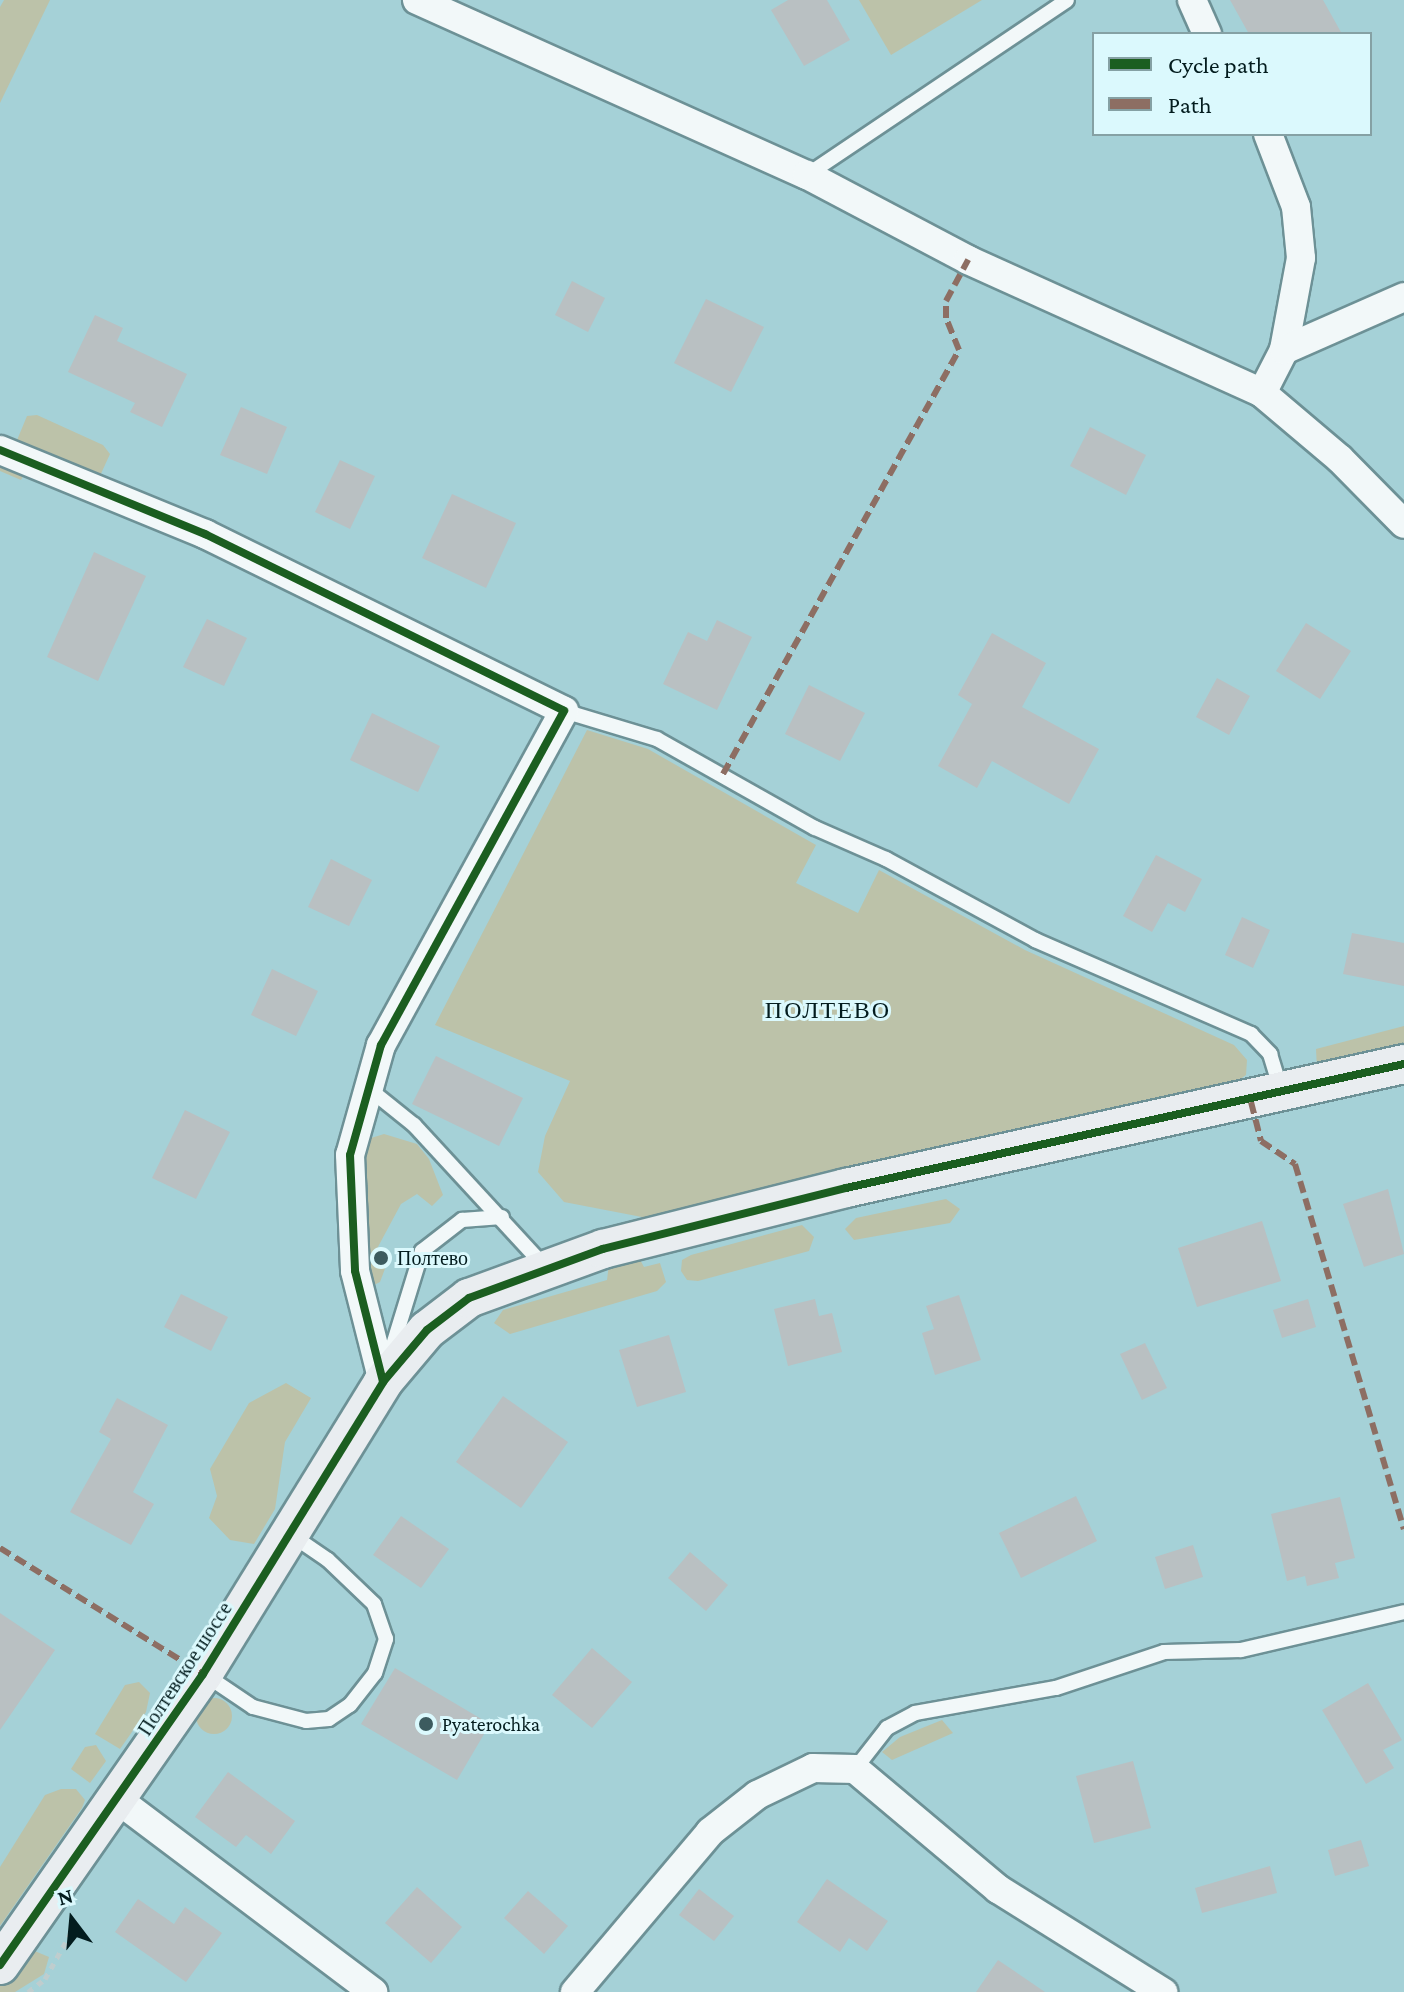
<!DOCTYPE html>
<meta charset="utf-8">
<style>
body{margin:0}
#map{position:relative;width:1404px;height:1992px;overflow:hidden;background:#a5d1d7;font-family:"Crimson Pro",serif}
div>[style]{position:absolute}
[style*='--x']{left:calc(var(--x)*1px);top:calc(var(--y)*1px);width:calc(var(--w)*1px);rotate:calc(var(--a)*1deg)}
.green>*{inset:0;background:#bcc2a9}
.round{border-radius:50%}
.building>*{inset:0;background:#b9c0c2}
.path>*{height:5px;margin-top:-2.5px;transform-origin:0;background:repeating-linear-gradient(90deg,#bfcdce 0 6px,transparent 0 12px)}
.roads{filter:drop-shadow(2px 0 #6d9196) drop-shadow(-2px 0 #6d9196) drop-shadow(0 2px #6d9196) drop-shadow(0 -2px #6d9196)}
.lane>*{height:14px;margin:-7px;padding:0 7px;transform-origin:7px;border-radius:7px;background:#f2f8f9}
.street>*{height:28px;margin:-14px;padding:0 14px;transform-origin:14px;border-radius:14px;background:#f2f8f9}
.secondary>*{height:38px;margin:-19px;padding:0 19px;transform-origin:19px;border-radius:19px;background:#e9edf0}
.quiet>*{height:6px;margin-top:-3px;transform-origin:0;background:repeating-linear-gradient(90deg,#8d6e63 0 12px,transparent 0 18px)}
.cycleway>*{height:8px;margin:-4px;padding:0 4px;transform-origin:4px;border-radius:4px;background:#1b5e20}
.dots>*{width:22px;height:22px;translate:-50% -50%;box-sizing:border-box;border:4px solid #dbf9fd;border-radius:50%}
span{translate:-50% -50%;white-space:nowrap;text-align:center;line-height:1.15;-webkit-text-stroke:6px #dbf9fd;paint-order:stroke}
.poi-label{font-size:20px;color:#031c1e}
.left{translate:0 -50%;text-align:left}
.street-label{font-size:20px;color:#031c1e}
.quarter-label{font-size:24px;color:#031c1e;letter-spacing:2px}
.legend{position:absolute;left:1092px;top:32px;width:280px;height:104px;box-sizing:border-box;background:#dbf9fd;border:2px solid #85a1a4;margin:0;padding:10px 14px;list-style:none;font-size:24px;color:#031c1e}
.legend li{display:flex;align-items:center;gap:16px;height:40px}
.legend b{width:40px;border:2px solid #85a1a4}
.north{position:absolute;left:32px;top:1880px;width:80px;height:80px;-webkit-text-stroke:6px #dbf9fd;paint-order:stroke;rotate:344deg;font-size:22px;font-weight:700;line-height:32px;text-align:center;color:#031c1e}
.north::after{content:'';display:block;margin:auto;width:28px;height:36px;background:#031c1e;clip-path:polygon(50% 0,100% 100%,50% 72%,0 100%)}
</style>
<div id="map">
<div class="green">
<i style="clip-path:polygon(4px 0,50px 0,0 103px,0 7px)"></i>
<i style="clip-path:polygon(859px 0,982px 0,891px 55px)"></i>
<i style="clip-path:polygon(37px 415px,103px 445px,110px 454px,99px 478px,32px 460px,21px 480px,0 471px,0 458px,10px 457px,27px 416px)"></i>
<i style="clip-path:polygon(587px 730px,648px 749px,816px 845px,796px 883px,858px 913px,879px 870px,1025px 950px,1234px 1045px,1247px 1060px,1246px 1075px,1232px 1085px,861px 1164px,647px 1218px,564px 1202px,538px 1172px,545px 1136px,570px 1081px,435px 1025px)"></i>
<i style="clip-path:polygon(1404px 1026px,1404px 1054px,1317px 1069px,1316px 1049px)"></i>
<i style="clip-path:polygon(384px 1134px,417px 1144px,429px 1159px,443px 1195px,432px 1206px,417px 1194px,401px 1204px,372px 1258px,386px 1266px,380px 1282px,370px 1287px,363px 1155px,368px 1139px)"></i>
<i style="clip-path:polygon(946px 1199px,960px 1209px,950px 1223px,854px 1240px,845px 1229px,856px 1218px)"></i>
<i style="clip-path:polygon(802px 1225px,814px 1237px,809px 1251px,698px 1281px,687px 1280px,681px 1271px,682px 1260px,691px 1255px)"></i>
<i style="clip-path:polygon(638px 1256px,644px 1267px,660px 1263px,666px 1282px,657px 1291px,510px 1334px,494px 1323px,503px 1310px,607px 1280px,609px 1264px)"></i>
<i style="clip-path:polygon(286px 1383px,311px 1398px,285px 1442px,275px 1509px,254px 1544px,230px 1540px,209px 1518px,217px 1496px,210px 1469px,249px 1403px)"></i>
<i style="clip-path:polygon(139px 1682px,150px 1693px,146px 1712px,120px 1749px,95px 1734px,125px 1685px)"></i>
<i class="round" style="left:196px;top:1698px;width:36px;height:36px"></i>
<i style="clip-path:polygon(942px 1720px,953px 1733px,892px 1760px,882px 1752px,900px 1737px)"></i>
<i style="clip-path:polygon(96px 1745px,106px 1761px,90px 1783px,71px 1769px,85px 1747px)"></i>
<i style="clip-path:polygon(61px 1789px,76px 1789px,85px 1800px,82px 1808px,0 1926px,0 1867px,45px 1795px)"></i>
<i style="clip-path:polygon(30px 1949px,49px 1957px,44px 1974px,15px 1992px,0 1992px,0 1972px)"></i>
</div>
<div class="building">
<i style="clip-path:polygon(788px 0,827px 0,850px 40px,804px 66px,771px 10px)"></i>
<i style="clip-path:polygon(1230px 0,1323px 0,1342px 34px,1249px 34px)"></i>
<i style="clip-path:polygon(572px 281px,605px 298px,588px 332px,555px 315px)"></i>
<i style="clip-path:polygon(706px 299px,764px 327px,731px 392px,674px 363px)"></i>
<i style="clip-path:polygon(95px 315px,123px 328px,117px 341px,187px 374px,162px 427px,130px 412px,135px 403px,68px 372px)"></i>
<i style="clip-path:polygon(241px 407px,287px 427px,267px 474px,220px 455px)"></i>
<i style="clip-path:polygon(1090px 427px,1146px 455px,1126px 495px,1070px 466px)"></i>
<i style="clip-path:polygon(340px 460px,375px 476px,350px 529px,315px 512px)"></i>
<i style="clip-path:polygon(452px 494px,516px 523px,486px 588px,422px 558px)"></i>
<i style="clip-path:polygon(94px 552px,146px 576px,98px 681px,47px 657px)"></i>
<i style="clip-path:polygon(207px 619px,247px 638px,224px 686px,183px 667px)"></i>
<i style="clip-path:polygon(717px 620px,752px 637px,717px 710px,663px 684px,688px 632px,707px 641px)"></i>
<i style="clip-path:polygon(1306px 623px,1351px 651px,1320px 699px,1276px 671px)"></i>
<i style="clip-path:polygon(992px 633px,1046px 663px,1022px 707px,1099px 749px,1069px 804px,992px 761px,977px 788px,938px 766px,972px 704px,958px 695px)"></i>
<i style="clip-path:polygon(1217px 678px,1250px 696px,1229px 735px,1196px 717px)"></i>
<i style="clip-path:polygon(809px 685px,865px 713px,840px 761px,785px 734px)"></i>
<i style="clip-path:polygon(372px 713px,440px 746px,418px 792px,350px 760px)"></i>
<i style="clip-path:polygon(1156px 855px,1202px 879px,1185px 912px,1168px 903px,1152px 932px,1123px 916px)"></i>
<i style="clip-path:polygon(331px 859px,372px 880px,349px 926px,308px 907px)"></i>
<i style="clip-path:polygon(1242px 917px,1270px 930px,1253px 968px,1225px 955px)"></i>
<i style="clip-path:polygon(1352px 933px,1404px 943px,1404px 986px,1343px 974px)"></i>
<i style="clip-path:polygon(272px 969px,318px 991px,296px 1036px,251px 1015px)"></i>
<i style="clip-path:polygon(436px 1056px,523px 1098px,499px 1146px,412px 1104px)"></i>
<i style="clip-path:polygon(185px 1110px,230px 1132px,196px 1199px,152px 1178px)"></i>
<i style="clip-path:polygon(1388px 1189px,1404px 1254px,1364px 1267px,1343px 1204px)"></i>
<i style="clip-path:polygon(1262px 1221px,1281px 1281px,1197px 1307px,1178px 1248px)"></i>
<i style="clip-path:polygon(181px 1294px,228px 1317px,211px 1351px,164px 1327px)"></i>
<i style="clip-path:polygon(959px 1295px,981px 1360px,935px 1375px,922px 1333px,934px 1329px,926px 1306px)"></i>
<i style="clip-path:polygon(815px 1299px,819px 1316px,832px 1313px,842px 1352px,788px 1366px,774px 1309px)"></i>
<i style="clip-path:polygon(1308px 1299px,1316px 1327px,1282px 1338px,1273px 1310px)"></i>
<i style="clip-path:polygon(669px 1335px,686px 1392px,637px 1407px,619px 1350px)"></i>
<i style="clip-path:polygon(1145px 1343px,1167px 1388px,1142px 1400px,1120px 1354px)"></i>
<i style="clip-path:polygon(503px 1396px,568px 1442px,521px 1508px,456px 1462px)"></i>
<i style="clip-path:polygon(117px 1398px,168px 1425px,133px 1492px,154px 1504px,131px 1545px,70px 1512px,111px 1439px,99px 1432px)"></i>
<i style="clip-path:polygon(1076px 1496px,1097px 1541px,1021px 1578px,999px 1533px)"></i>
<i style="clip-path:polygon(1340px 1497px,1355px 1558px,1335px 1563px,1339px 1578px,1307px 1586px,1305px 1576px,1287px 1581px,1271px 1514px)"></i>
<i style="clip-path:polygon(401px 1516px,449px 1549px,421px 1588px,373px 1555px)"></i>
<i style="clip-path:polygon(1193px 1545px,1203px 1577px,1165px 1589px,1155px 1557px)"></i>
<i style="clip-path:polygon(690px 1552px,728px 1585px,706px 1611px,668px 1578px)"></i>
<i style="clip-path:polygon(0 1613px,55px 1650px,0 1730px)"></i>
<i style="clip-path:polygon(592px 1648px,632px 1682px,592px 1728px,552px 1695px)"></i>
<i style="clip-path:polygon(395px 1668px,490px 1724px,457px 1780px,361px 1724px)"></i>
<i style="clip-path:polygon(1368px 1683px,1402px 1740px,1383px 1750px,1394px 1768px,1366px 1784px,1322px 1710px)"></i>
<i style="clip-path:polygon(1133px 1761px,1151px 1828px,1094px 1843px,1076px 1776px)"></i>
<i style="clip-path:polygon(228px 1772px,295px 1821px,271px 1854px,246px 1835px,236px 1847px,195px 1817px)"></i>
<i style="clip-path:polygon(1361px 1840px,1369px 1866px,1335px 1876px,1328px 1850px)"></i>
<i style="clip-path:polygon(1270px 1866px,1277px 1893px,1202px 1913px,1195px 1888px)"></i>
<i style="clip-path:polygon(827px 1879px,888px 1921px,867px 1951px,849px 1938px,840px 1952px,797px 1922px)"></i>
<i style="clip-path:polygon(417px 1887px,462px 1927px,431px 1963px,385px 1923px)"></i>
<i style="clip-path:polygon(699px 1889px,734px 1916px,714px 1941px,679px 1915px)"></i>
<i style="clip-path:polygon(528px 1891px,568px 1926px,544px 1954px,504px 1918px)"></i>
<i style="clip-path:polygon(138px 1899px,174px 1924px,185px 1907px,222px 1933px,186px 1982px,115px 1932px)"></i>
<i style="clip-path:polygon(998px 1960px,1045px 1992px,976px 1992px)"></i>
</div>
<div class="path">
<i style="--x:28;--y:1992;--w:21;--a:-37"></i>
<i style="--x:45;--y:1979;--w:57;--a:-60.8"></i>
</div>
<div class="roads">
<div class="lane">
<i style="--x:807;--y:175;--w:313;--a:-33.9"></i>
<i style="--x:564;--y:711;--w:97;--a:16.8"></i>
<i style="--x:657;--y:739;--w:181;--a:29.4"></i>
<i style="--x:815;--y:828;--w:77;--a:23.6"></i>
<i style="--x:886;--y:859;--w:170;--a:28.5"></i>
<i style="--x:1035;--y:940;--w:236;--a:23.5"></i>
<i style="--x:1251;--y:1034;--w:28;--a:46"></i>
<i style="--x:1270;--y:1054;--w:38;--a:73"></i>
<i style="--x:368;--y:1088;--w:59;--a:38.8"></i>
<i style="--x:414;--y:1125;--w:193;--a:47.3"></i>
<i style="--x:389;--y:1358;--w:112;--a:-72.9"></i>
<i style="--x:422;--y:1251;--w:51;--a:-37.8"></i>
<i style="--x:462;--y:1220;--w:40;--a:-4.3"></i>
<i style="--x:204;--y:1674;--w:59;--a:34"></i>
<i style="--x:253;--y:1707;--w:55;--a:14.8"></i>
<i style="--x:306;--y:1721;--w:23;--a:-5"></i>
<i style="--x:329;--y:1719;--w:25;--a:-34"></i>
<i style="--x:350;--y:1705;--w:41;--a:-52"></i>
<i style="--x:375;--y:1673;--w:36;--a:-72"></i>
<i style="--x:386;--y:1639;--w:37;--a:-109"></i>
<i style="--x:374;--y:1604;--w:64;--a:-136.3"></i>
<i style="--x:328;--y:1560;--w:46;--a:-145.6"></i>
<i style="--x:855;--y:1769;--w:52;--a:-52"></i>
<i style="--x:887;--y:1728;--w:32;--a:-28"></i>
<i style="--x:915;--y:1713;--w:143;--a:-10.1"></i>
<i style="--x:1056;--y:1688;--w:114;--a:-18.4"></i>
<i style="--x:1164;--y:1652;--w:77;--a:-1.5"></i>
<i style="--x:1241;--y:1650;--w:167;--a:-13.1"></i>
</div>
<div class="street">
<i style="--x:417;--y:0;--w:427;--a:24.2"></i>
<i style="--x:807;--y:175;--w:182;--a:27.8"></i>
<i style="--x:968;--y:260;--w:323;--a:24.3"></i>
<i style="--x:1262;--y:393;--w:102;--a:40.2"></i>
<i style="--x:1340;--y:459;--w:91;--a:45.4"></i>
<i style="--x:1192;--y:0;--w:37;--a:66"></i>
<i style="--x:1268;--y:134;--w:78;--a:69"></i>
<i style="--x:1296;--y:207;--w:51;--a:84.4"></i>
<i style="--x:1301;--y:258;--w:94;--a:100.5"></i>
<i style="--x:1262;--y:393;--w:48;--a:-62.9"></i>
<i style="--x:1284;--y:350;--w:131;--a:-23.8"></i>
<i style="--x:0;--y:450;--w:222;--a:22.3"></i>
<i style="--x:205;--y:534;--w:400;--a:26.2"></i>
<i style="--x:564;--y:711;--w:381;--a:118.7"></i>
<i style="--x:381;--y:1045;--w:114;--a:105.7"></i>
<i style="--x:350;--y:1155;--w:116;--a:87.5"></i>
<i style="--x:355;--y:1271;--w:114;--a:75.8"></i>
<i style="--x:117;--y:1799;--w:321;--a:37"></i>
<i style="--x:575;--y:1992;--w:209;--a:-49.8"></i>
<i style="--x:710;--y:1832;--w:60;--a:-38.2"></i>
<i style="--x:757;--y:1795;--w:62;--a:-25.7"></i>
<i style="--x:813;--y:1768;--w:42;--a:1.4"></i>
<i style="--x:855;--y:1769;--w:187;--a:40"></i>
<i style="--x:998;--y:1889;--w:195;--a:32"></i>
</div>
<div class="secondary">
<i style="--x:0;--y:1965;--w:355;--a:-55.1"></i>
<i style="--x:203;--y:1674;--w:343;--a:-58.3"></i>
<i style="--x:383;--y:1382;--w:68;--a:-49.8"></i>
<i style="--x:427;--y:1330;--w:53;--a:-37.3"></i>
<i style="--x:469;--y:1298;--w:143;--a:-20.1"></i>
<i style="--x:603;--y:1249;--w:251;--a:-14.1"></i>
<i style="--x:846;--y:1188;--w:572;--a:-12.53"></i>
</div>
</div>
<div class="quiet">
<i style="--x:723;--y:774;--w:485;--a:-60.9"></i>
<i style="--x:959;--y:350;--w:35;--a:-112"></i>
<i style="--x:946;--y:318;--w:17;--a:-90"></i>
<i style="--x:946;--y:301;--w:47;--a:-61.8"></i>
<i style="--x:1251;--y:1102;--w:40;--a:75.6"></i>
<i style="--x:1261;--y:1141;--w:41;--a:34.1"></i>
<i style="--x:1295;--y:1164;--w:381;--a:73.4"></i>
<i style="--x:0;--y:1548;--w:239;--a:31.8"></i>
</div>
<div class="cycleway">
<i style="--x:0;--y:450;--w:222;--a:22.3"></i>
<i style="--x:205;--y:534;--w:400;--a:26.2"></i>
<i style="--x:564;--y:711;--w:381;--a:118.7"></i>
<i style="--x:381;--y:1045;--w:114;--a:105.7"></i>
<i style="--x:350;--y:1155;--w:116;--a:87.5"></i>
<i style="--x:355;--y:1271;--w:114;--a:75.8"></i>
<i style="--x:0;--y:1965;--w:355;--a:-55.1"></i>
<i style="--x:203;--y:1674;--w:343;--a:-58.3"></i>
<i style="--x:383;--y:1382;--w:68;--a:-49.8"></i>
<i style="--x:427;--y:1330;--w:53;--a:-37.3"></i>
<i style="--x:469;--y:1298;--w:143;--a:-20.1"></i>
<i style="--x:603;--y:1249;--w:251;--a:-14.1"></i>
<i style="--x:846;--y:1188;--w:572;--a:-12.53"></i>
</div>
<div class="dots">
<i style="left:381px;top:1258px;background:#3c5b5f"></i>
<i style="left:426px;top:1724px;background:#3c5b5f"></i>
</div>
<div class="poi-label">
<span class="left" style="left:397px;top:1258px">Полтево</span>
<span class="left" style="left:442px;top:1724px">Pyaterochka</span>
</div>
<div class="street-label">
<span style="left:185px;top:1669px;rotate:-57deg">Полтевское шоссе</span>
</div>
<div class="quarter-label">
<span style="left:828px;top:1010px">ПОЛТЕВО</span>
</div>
<ul class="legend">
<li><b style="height:10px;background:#1b5e20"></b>Cycle path</li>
<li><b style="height:10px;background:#8d6e63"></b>Path</li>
</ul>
<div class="north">N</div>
</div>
